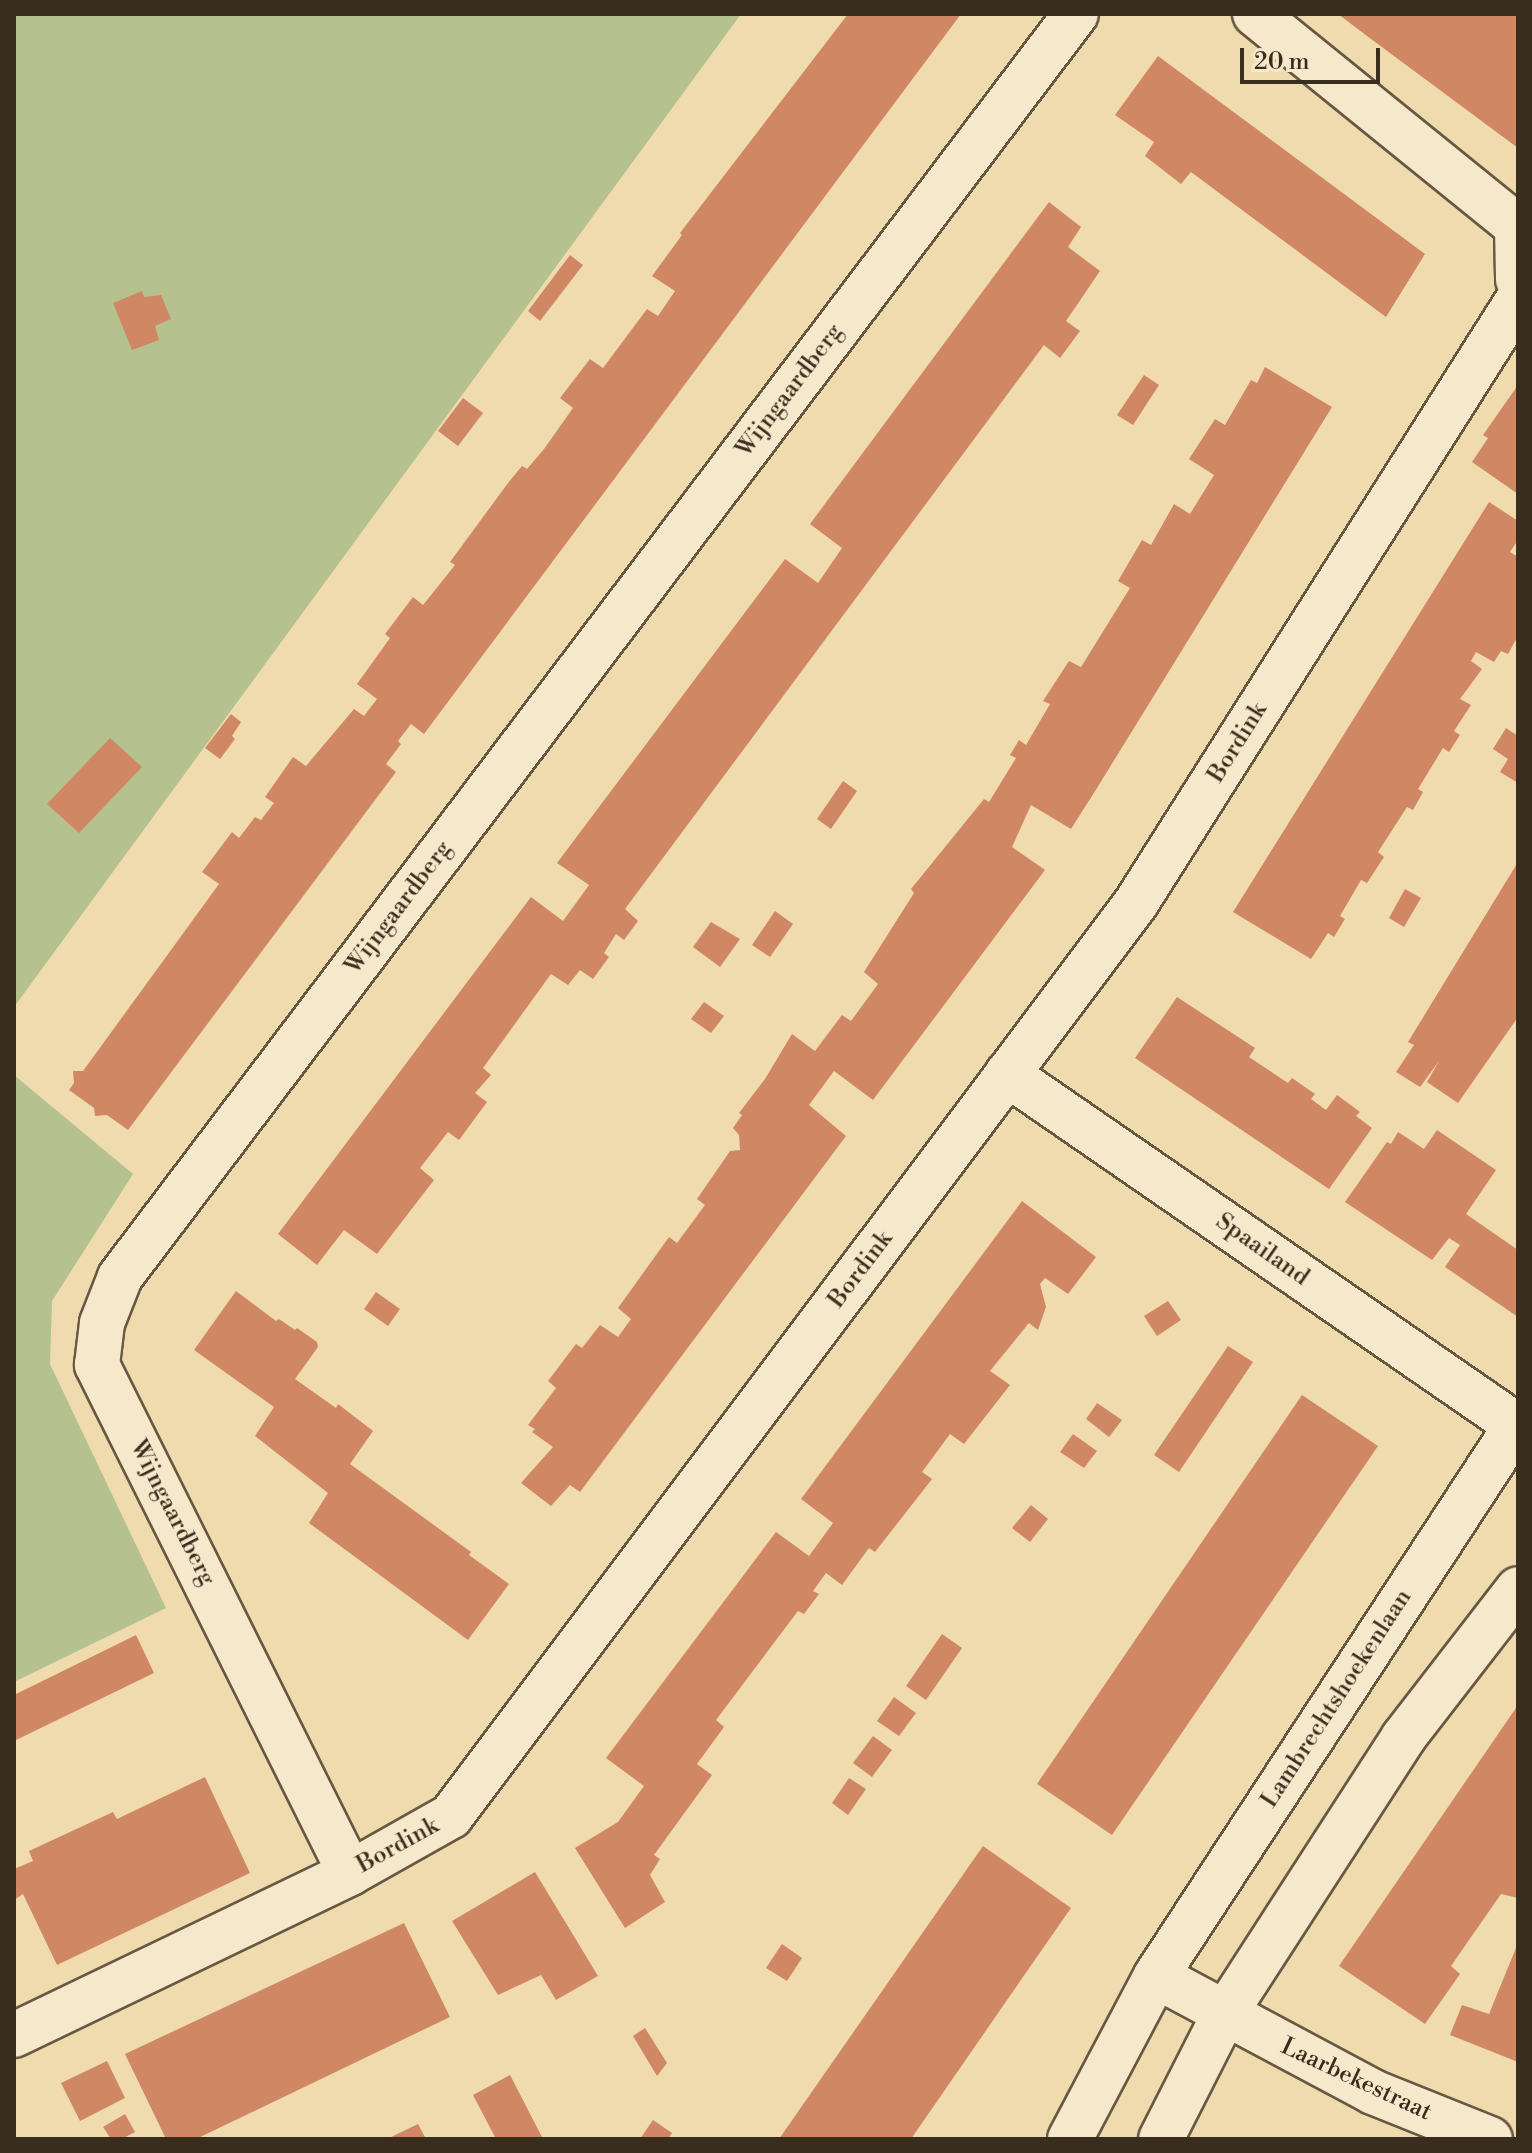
<!DOCTYPE html>
<style>
body{margin:0}
#map{position:relative;width:1532px;height:2153px;overflow:hidden;background:#f0dbaf;font-family:"Libre Bodoni",serif}
div>[style]{position:absolute}
[style*='--x']{left:calc(var(--x)*1px);top:calc(var(--y)*1px);width:calc(var(--w)*1px);rotate:calc(var(--a)*1deg)}
.green>*{inset:0;background:#b5c18f}
.building>*{inset:0;background:#d08764}
.roads{filter:drop-shadow(2px 0 #675842) drop-shadow(-2px 0 #675842) drop-shadow(0 2px #675842) drop-shadow(0 -2px #675842)}
.street>*{height:44px;margin:-22px;padding:0 22px;transform-origin:22px;border-radius:22px;background:#f5e8cb}
.secondary>*{height:44px;margin:-22px;padding:0 22px;transform-origin:22px;border-radius:22px;background:#f5e8cb}
span{translate:-50% -50%;white-space:nowrap;text-align:center;line-height:1.15;-webkit-text-stroke:6px #f5e8cb;paint-order:stroke}
.street-label{font-size:24px;color:#392d1e}
.frame{position:absolute;inset:0;border:16px solid #392d1e;pointer-events:none}
.scale{position:absolute;left:1240px;top:48px;width:140px;height:36px;box-sizing:border-box;border:4px solid #392d1e;border-top:0;padding-left:10px;font-size:24px;line-height:28px;white-space:nowrap;color:#392d1e;-webkit-text-stroke:6px #f5e8cb;paint-order:stroke}
</style>
<div id="map">
<div class="green">
<i style="clip-path:polygon(14px 14px,741px 14px,14px 1007px)"></i>
<i style="clip-path:polygon(14px 1075px,133px 1174px,52px 1301px,50px 1364px,166px 1608px,14px 1682px)"></i>
</div>
<div class="building">
<i style="clip-path:polygon(848px 14px,961px 14px,424px 734px,411px 724px,398px 741px,401px 744px,386px 764px,396px 772px,128px 1130px,107px 1115px,95px 1116px,94px 1108px,69px 1090px,74px 1083px,73px 1071px,83px 1071px,219px 884px,202px 872px,232px 832px,239px 838px,255px 817px,261px 820px,274px 803px,265px 797px,293px 757px,306px 766px,354px 709px,364px 716px,377px 699px,357px 684px,390px 638px,385px 634px,413px 597px,423px 605px,455px 565px,450px 562px,508px 483px,522px 466px,527px 469px,544px 449px,573px 408px,560px 398px,590px 359px,603px 368px,647px 309px,658px 316px,675px 291px,652px 276px,682px 235px,680px 233px)"></i>
<i style="clip-path:polygon(1338px 14px,1516px 14px,1518px 148px,1367px 36px)"></i>
<i style="clip-path:polygon(1158px 56px,1425px 254px,1386px 317px,1191px 172px,1181px 184px,1145px 156px,1154px 142px,1115px 115px)"></i>
<i style="clip-path:polygon(1049px 202px,1081px 227px,1068px 247px,1100px 271px,1066px 321px,1080px 331px,1060px 358px,1044px 345px,625px 909px,638px 921px,624px 940px,616px 934px,604px 953px,609px 957px,593px 979px,580px 970px,568px 985px,551px 974px,483px 1068px,491px 1075px,475px 1093px,487px 1102px,459px 1140px,448px 1132px,420px 1168px,434px 1180px,377px 1254px,344px 1230px,317px 1265px,278px 1234px,531px 897px,563px 921px,589px 885px,557px 863px,785px 559px,818px 583px,842px 548px,810px 524px)"></i>
<i style="clip-path:polygon(570px 255px,583px 265px,540px 321px,528px 311px)"></i>
<i style="clip-path:polygon(142px 291px,144px 297px,161px 295px,171px 319px,155px 326px,159px 340px,132px 350px,113px 303px)"></i>
<i style="clip-path:polygon(1265px 367px,1332px 407px,1097px 788px,1071px 829px,1031px 805px,1012px 847px,1045px 870px,873px 1100px,834px 1071px,809px 1105px,846px 1136px,580px 1492px,570px 1485px,551px 1506px,521px 1483px,553px 1447px,532px 1432px,535px 1429px,528px 1425px,556px 1388px,548px 1381px,576px 1344px,582px 1348px,600px 1325px,618px 1337px,631px 1319px,618px 1308px,669px 1237px,677px 1243px,705px 1205px,697px 1199px,730px 1151px,740px 1150px,739px 1135px,733px 1128px,742px 1115px,739px 1113px,765px 1079px,792px 1034px,815px 1051px,842px 1015px,851px 1021px,878px 984px,864px 972px,914px 893px,911px 889px,984px 799px,989px 802px,1016px 758px,1010px 755px,1019px 740px,1026px 745px,1050px 704px,1043px 701px,1069px 661px,1081px 667px,1130px 588px,1118px 581px,1142px 540px,1151px 545px,1174px 504px,1190px 514px,1214px 475px,1189px 459px,1215px 419px,1225px 425px,1251px 380px,1257px 383px)"></i>
<i style="clip-path:polygon(1144px 375px,1159px 385px,1133px 425px,1117px 415px)"></i>
<i style="clip-path:polygon(1518px 385px,1518px 494px,1472px 462px,1488px 438px,1483px 435px)"></i>
<i style="clip-path:polygon(463px 398px,483px 413px,458px 446px,438px 431px)"></i>
<i style="clip-path:polygon(1489px 502px,1518px 521px,1518px 540px,1510px 552px,1518px 557px,1518px 636px,1508px 654px,1501px 651px,1494px 662px,1476px 652px,1471px 661px,1482px 669px,1460px 699px,1471px 705px,1454px 731px,1460px 735px,1449px 752px,1443px 748px,1418px 789px,1423px 792px,1413px 810px,1407px 807px,1378px 852px,1384px 857px,1367px 883px,1361px 880px,1340px 916px,1345px 919px,1334px 937px,1328px 933px,1311px 959px,1233px 912px)"></i>
<i style="clip-path:polygon(231px 714px,241px 722px,232px 736px,235px 739px,220px 759px,205px 748px)"></i>
<i style="clip-path:polygon(1506px 728px,1518px 736px,1518px 783px,1500px 772px,1508px 759px,1493px 749px)"></i>
<i style="clip-path:polygon(110px 738px,142px 767px,79px 833px,47px 804px)"></i>
<i style="clip-path:polygon(843px 781px,857px 791px,831px 829px,817px 819px)"></i>
<i style="clip-path:polygon(1518px 862px,1518px 1017px,1458px 1103px,1427px 1082px,1439px 1061px,1420px 1087px,1396px 1072px,1414px 1045px,1408px 1042px)"></i>
<i style="clip-path:polygon(1405px 889px,1421px 898px,1404px 927px,1389px 918px)"></i>
<i style="clip-path:polygon(775px 911px,793px 924px,770px 957px,752px 945px)"></i>
<i style="clip-path:polygon(711px 922px,740px 939px,720px 967px,693px 947px)"></i>
<i style="clip-path:polygon(1177px 997px,1255px 1048px,1249px 1057px,1288px 1083px,1292px 1078px,1315px 1094px,1311px 1099px,1326px 1110px,1337px 1095px,1360px 1112px,1356px 1116px,1372px 1128px,1329px 1189px,1135px 1058px)"></i>
<i style="clip-path:polygon(704px 1002px,724px 1016px,711px 1033px,691px 1019px)"></i>
<i style="clip-path:polygon(1437px 1130px,1496px 1170px,1466px 1214px,1518px 1250px,1518px 1317px,1445px 1267px,1460px 1245px,1449px 1238px,1432px 1260px,1345px 1202px,1387px 1142px,1391px 1144px,1398px 1132px,1424px 1149px)"></i>
<i style="clip-path:polygon(1022px 1201px,1096px 1257px,1068px 1294px,1045px 1278px,1040px 1284px,1046px 1307px,1038px 1330px,1029px 1323px,990px 1371px,1010px 1385px,964px 1444px,950px 1434px,922px 1472px,932px 1479px,875px 1552px,869px 1548px,842px 1585px,826px 1573px,813px 1591px,819px 1594px,804px 1614px,798px 1611px,716px 1720px,724px 1727px,697px 1764px,712px 1775px,654px 1855px,660px 1859px,650px 1875px,665px 1902px,625px 1928px,575px 1848px,618px 1822px,644px 1786px,606px 1758px,776px 1532px,809px 1556px,833px 1523px,801px 1499px)"></i>
<i style="clip-path:polygon(236px 1291px,276px 1321px,279px 1319px,295px 1330px,297px 1328px,317px 1342px,318px 1347px,295px 1379px,336px 1408px,338px 1404px,373px 1431px,350px 1464px,471px 1552px,469px 1555px,509px 1584px,468px 1640px,309px 1523px,328px 1493px,255px 1436px,274px 1407px,194px 1350px)"></i>
<i style="clip-path:polygon(376px 1292px,400px 1309px,388px 1326px,364px 1309px)"></i>
<i style="clip-path:polygon(1168px 1301px,1181px 1320px,1157px 1336px,1144px 1316px)"></i>
<i style="clip-path:polygon(1228px 1346px,1253px 1362px,1179px 1472px,1154px 1455px)"></i>
<i style="clip-path:polygon(1302px 1395px,1378px 1446px,1112px 1835px,1037px 1784px)"></i>
<i style="clip-path:polygon(1097px 1403px,1122px 1420px,1109px 1437px,1086px 1419px)"></i>
<i style="clip-path:polygon(1073px 1434px,1097px 1451px,1084px 1468px,1060px 1452px)"></i>
<i style="clip-path:polygon(1031px 1505px,1048px 1519px,1030px 1542px,1012px 1528px)"></i>
<i style="clip-path:polygon(942px 1634px,962px 1648px,926px 1700px,906px 1686px)"></i>
<i style="clip-path:polygon(136px 1635px,154px 1673px,14px 1741px,14px 1695px)"></i>
<i style="clip-path:polygon(894px 1697px,916px 1713px,899px 1736px,877px 1721px)"></i>
<i style="clip-path:polygon(1518px 1705px,1518px 1898px,1501px 1894px,1451px 1966px,1460px 1974px,1425px 2024px,1339px 1966px)"></i>
<i style="clip-path:polygon(873px 1736px,892px 1750px,872px 1777px,853px 1763px)"></i>
<i style="clip-path:polygon(205px 1777px,250px 1873px,57px 1965px,23px 1894px,14px 1900px,14px 1869px,33px 1861px,29px 1851px,113px 1812px,117px 1819px)"></i>
<i style="clip-path:polygon(849px 1778px,866px 1789px,848px 1815px,832px 1803px)"></i>
<i style="clip-path:polygon(983px 1846px,1071px 1908px,1014px 1990px,911px 2139px,779px 2139px)"></i>
<i style="clip-path:polygon(535px 1872px,598px 1976px,556px 2000px,541px 1975px,498px 1995px,452px 1921px)"></i>
<i style="clip-path:polygon(404px 1923px,450px 2017px,196px 2139px,166px 2139px,125px 2054px)"></i>
<i style="clip-path:polygon(1518px 1943px,1518px 2062px,1450px 2035px,1462px 2005px,1489px 2014px)"></i>
<i style="clip-path:polygon(782px 1944px,802px 1958px,787px 1981px,766px 1968px)"></i>
<i style="clip-path:polygon(645px 2028px,667px 2063px,657px 2076px,633px 2036px)"></i>
<i style="clip-path:polygon(107px 2061px,125px 2098px,80px 2121px,61px 2083px)"></i>
<i style="clip-path:polygon(510px 2075px,543px 2139px,496px 2139px,473px 2095px)"></i>
<i style="clip-path:polygon(125px 2114px,135px 2132px,122px 2139px,111px 2139px,103px 2127px)"></i>
<i style="clip-path:polygon(653px 2120px,672px 2133px,668px 2139px,640px 2139px)"></i>
<i style="clip-path:polygon(418px 2124px,426px 2139px,387px 2139px)"></i>
</div>
<div class="roads">
<div class="street">
<i style="--x:1255;--y:14;--w:337;--a:39"></i>
<i style="--x:1517;--y:226;--w:54;--a:88.9"></i>
<i style="--x:1007;--y:1074;--w:618;--a:34.59"></i>
<i style="--x:350;--y:1873;--w:568;--a:-116.47"></i>
<i style="--x:97;--y:1365;--w:42;--a:-83.2"></i>
<i style="--x:102;--y:1323;--w:49;--a:-68.6"></i>
<i style="--x:120;--y:1277;--w:1584;--a:-52.88"></i>
<i style="--x:1156;--y:1976;--w:246;--a:28.1"></i>
<i style="--x:1373;--y:2092;--w:126;--a:21.9"></i>
<i style="--x:14;--y:2035;--w:373;--a:-25.7"></i>
<i style="--x:350;--y:1873;--w:116;--a:-29.4"></i>
<i style="--x:451;--y:1816;--w:1141;--a:-53.12"></i>
<i style="--x:1136;--y:903;--w:714;--a:-57.65"></i>
</div>
<div class="secondary">
<i style="--x:1070;--y:2139;--w:184;--a:-62.2"></i>
<i style="--x:1156;--y:1976;--w:661;--a:-56.79"></i>
<i style="--x:1161;--y:2139;--w:139;--a:-63.1"></i>
<i style="--x:1224;--y:2015;--w:330;--a:-57.1"></i>
<i style="--x:1403;--y:1738;--w:188;--a:-52.3"></i>
</div>
</div>
<div class="street-label">
<span style="left:790px;top:391px;rotate:-53deg">Wijngaardberg</span>
<span style="left:1238px;top:743px;rotate:-58deg">Bordink</span>
<span style="left:399px;top:908px;rotate:-53deg">Wijngaardberg</span>
<span style="left:1262px;top:1250px;rotate:35deg">Spaailand</span>
<span style="left:861px;top:1270px;rotate:-53deg">Bordink</span>
<span style="left:172px;top:1513px;rotate:63deg">Wijngaardberg</span>
<span style="left:1337px;top:1699px;rotate:-57deg">Lambrechtshoekenlaan</span>
<span style="left:398px;top:1846px;rotate:-29deg">Bordink</span>
<span style="left:1356px;top:2080px;rotate:25deg">Laarbekestraat</span>
</div>
<div class="frame"></div>
<div class="scale">20 m</div>
</div>
